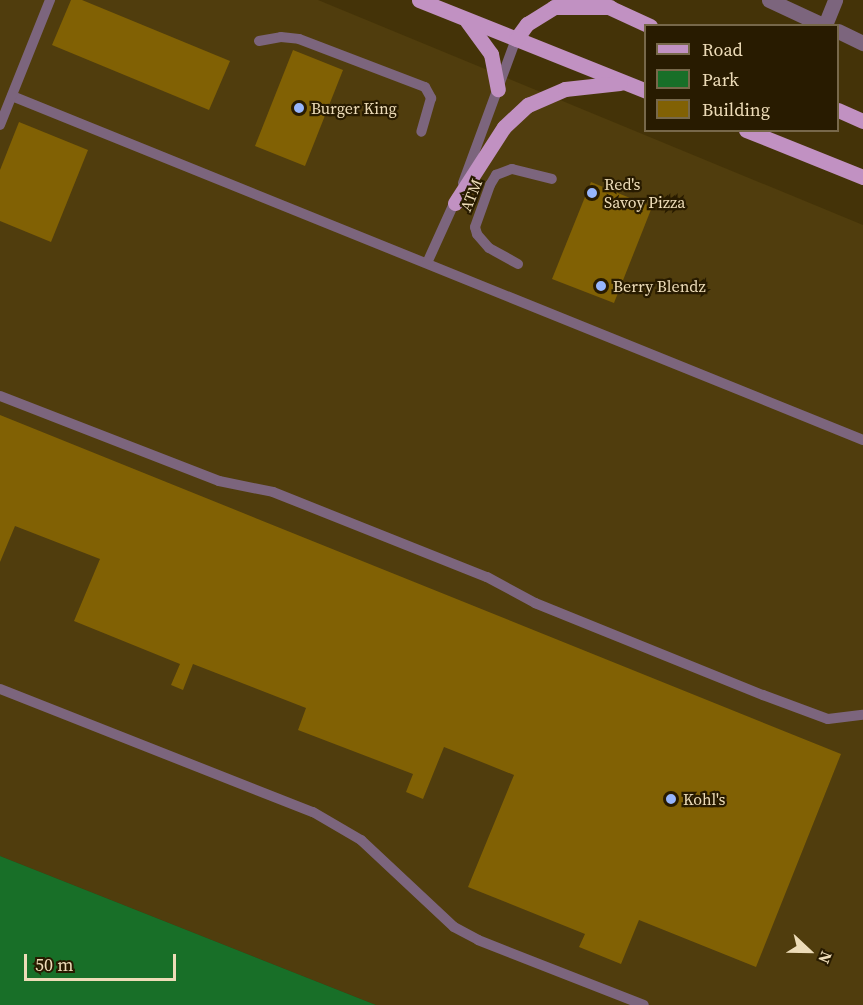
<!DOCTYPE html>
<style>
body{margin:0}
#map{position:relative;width:863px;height:1005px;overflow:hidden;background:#443308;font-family:"Source Serif 4",serif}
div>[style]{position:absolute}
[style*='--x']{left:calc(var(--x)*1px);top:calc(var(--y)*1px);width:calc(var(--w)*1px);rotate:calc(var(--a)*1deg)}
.built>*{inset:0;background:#503d0d}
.green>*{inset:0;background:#186f28}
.building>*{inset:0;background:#816104}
.lane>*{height:10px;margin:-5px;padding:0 5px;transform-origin:5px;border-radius:5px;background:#7c657d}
.street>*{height:15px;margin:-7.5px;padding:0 7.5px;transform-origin:7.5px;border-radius:7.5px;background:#7c657d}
.primary>*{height:15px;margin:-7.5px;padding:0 7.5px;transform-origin:7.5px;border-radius:7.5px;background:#c191c2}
.dots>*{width:16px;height:16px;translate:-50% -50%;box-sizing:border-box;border:3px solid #281b00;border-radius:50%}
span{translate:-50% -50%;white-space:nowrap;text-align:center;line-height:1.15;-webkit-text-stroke:4.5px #281b00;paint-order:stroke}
.poi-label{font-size:16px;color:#eddcb8}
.left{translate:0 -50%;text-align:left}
.street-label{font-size:16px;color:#eddcb8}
.legend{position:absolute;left:644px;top:24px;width:195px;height:108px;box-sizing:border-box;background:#281b00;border:2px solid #77684a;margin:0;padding:8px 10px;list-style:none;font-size:18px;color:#eddcb8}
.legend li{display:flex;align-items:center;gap:12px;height:30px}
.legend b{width:30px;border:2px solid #77684a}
.north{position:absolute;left:779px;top:921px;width:60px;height:60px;-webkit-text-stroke:4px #281b00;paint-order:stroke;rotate:112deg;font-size:16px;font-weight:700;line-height:24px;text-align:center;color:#eddcb8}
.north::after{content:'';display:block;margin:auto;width:21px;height:27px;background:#eddcb8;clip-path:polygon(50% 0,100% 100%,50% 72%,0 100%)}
.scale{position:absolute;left:24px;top:954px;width:152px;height:27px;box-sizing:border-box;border:3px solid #eddcb8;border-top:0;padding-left:8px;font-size:18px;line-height:21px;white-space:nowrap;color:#eddcb8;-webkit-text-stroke:4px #281b00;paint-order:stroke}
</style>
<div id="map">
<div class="built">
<i style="clip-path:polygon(0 0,318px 0,863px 225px,863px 1005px,376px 1005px,0 856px)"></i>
</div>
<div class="green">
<i style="clip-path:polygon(0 856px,376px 1005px,0 1005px)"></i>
</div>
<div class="building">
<i style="clip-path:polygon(71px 0,82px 0,230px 61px,209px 110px,52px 45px)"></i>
<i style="clip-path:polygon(293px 50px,343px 70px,305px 166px,255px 146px)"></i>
<i style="clip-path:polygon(19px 122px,88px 150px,51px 242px,0 221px,0 170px)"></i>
<i style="clip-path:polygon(591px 182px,652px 207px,614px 303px,552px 279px)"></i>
<i style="clip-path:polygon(0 415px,841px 754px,756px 967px,639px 920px,621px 964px,579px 947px,585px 934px,468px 887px,514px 775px,444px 747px,423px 799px,406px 792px,413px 774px,298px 730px,306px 708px,193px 664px,183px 690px,171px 685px,180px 664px,74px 621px,100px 559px,15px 526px,0 562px)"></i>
</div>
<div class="lane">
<i style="--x:259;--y:41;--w:22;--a:-10"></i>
<i style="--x:281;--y:37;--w:18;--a:6"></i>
<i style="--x:299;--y:39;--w:135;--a:20.9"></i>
<i style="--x:425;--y:87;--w:13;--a:61"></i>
<i style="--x:431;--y:98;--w:35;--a:106"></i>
<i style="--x:12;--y:96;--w:918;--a:22.01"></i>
<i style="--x:0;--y:125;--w:135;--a:-68.2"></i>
<i style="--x:463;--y:183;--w:153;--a:-69.8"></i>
<i style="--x:427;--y:263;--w:72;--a:-65.6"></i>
<i style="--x:518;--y:264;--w:33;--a:-151"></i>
<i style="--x:489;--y:248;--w:18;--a:-131"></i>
<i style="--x:477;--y:234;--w:7;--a:-106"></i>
<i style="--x:475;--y:227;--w:45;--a:-70.3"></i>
<i style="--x:490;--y:185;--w:12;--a:-59"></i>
<i style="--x:496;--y:175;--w:17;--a:-21"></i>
<i style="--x:512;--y:169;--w:41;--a:14"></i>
<i style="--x:0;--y:396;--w:235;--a:21.2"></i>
<i style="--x:219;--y:481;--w:55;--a:11.5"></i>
<i style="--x:273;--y:492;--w:230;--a:21.7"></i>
<i style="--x:487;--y:577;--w:55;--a:28.4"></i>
<i style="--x:535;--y:603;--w:246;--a:22"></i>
<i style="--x:763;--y:695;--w:69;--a:20.3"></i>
<i style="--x:828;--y:719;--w:35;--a:-7"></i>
<i style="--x:0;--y:689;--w:336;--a:21.5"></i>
<i style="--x:313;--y:812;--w:56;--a:30.3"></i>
<i style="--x:361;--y:840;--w:127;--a:43.1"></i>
<i style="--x:454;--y:927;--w:27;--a:28"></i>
<i style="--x:478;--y:940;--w:178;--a:21.4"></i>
</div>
<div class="street">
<i style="--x:769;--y:0;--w:62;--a:24.9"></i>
<i style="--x:825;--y:25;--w:27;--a:-68"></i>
<i style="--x:838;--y:31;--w:28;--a:26"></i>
</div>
<div class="primary">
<i style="--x:419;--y:0;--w:245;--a:21.8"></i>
<i style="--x:602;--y:4;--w:53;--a:24.6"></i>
<i style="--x:467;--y:21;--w:41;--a:54"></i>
<i style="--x:491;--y:54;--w:36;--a:79"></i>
<i style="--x:516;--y:39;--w:19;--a:-54"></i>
<i style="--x:527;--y:24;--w:32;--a:-32"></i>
<i style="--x:554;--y:7;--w:56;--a:0"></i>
<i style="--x:838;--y:110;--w:27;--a:24"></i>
<i style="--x:746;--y:130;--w:126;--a:21.9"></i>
<i style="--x:455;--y:203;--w:90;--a:-57.2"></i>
<i style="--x:504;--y:127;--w:33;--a:-43"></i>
<i style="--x:528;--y:105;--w:40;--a:-23.4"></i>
<i style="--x:565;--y:89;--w:55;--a:-6.2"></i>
</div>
<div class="dots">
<i style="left:299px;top:108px;background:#97b6fd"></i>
<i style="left:592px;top:193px;background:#97b6fd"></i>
<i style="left:601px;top:286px;background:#97b6fd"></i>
<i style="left:671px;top:799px;background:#97b6fd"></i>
</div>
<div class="poi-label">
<span class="left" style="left:311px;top:108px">Burger King</span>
<span class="left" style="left:604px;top:193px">Red's<br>Savoy Pizza</span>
<span class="left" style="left:613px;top:286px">Berry Blendz</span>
<span class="left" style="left:683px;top:799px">Kohl's</span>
</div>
<div class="street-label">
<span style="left:471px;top:195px;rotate:-68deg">ATM</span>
</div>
<ul class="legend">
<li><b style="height:8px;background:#c191c2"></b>Road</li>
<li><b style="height:16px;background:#186f28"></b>Park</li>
<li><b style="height:16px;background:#816104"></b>Building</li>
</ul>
<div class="north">N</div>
<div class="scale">50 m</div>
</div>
